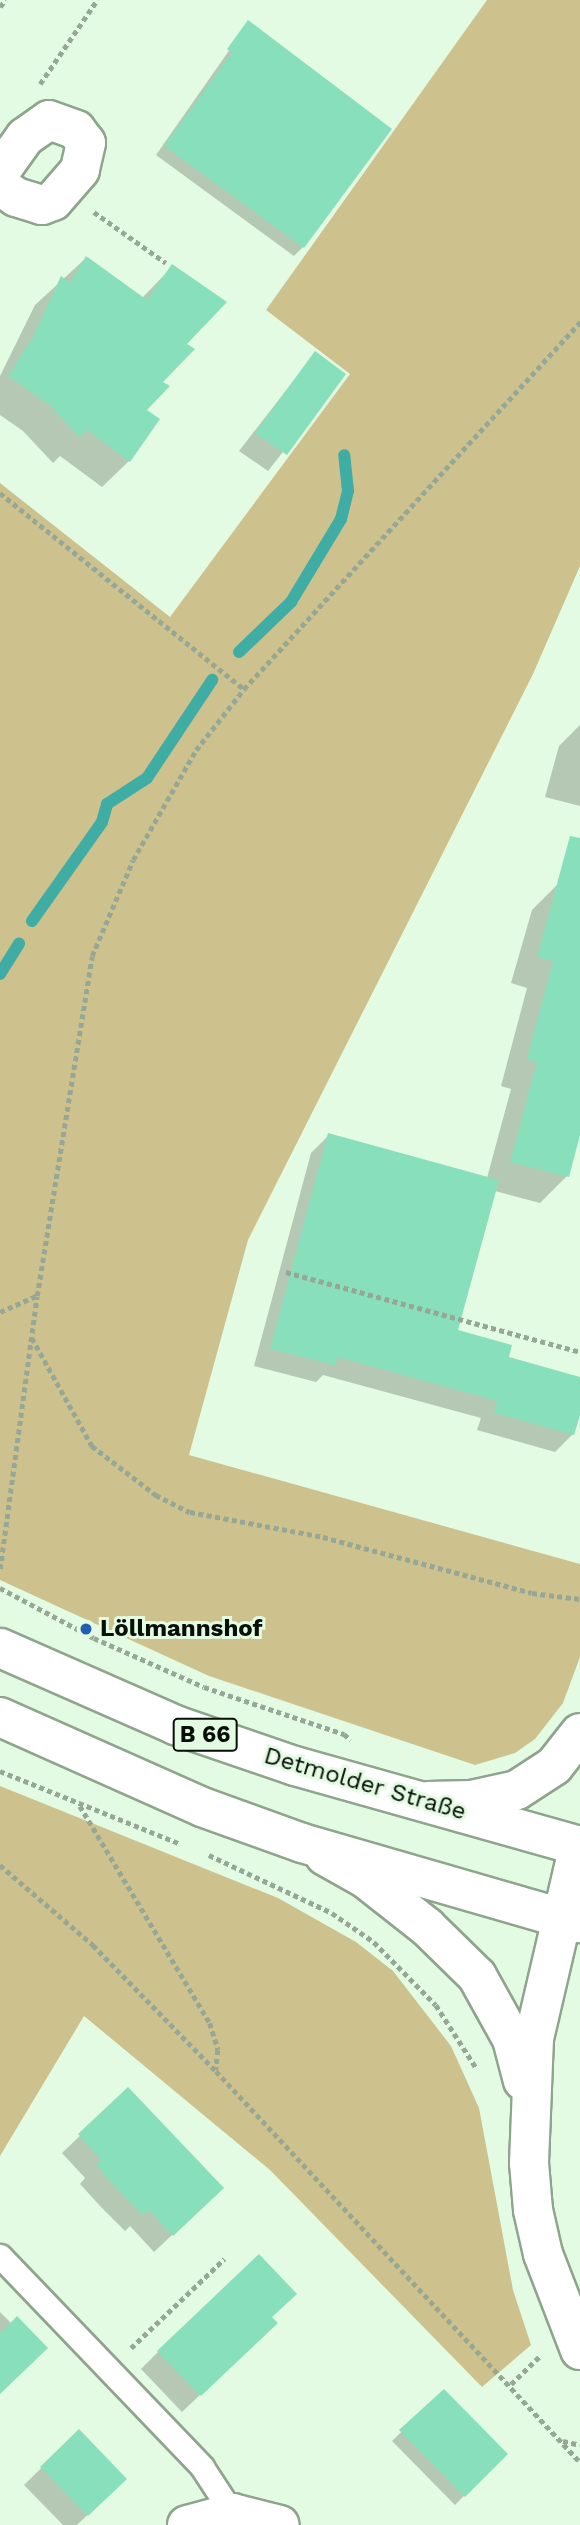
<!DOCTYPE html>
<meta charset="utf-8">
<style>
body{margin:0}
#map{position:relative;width:580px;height:2525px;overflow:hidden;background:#e3fbe2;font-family:"Work Sans",sans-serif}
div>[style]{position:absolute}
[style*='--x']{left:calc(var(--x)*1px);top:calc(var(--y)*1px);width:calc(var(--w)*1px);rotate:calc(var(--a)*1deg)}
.green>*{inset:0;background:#cdc28d}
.shadow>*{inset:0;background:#0003}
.stream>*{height:12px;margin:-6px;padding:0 6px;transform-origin:6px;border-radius:6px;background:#40ada5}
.building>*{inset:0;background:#88dfbb}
.path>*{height:4.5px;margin-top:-2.25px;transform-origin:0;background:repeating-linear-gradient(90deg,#96a895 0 5px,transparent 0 8.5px)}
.roads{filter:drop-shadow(2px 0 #8fa48d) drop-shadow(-2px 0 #8fa48d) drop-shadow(0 2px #8fa48d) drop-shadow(0 -2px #8fa48d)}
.lane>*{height:23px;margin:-11.5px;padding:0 11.5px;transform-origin:11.5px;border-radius:11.5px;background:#fff}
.street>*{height:38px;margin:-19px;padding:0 19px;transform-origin:19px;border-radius:19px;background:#fff}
.secondary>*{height:38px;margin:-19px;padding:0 19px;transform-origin:19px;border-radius:19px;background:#fff}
.primary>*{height:38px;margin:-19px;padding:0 19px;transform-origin:19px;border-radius:19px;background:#fff}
.dots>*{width:19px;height:19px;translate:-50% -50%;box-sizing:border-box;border:4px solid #e3fbe2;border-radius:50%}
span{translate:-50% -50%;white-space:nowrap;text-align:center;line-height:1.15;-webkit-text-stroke:6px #e3fbe2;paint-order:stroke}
.shield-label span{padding:2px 5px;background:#e3fbe2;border:2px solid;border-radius:5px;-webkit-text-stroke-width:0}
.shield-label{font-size:23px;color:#070f07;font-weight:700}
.poi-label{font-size:24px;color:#070f07;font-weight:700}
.left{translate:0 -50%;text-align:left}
.street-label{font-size:24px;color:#070f07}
</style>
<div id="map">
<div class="green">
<i style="clip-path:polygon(487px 0,580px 0,580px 566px,533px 674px,248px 1240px,189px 1455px,580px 1564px,580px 1657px,563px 1703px,535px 1739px,515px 1753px,475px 1765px,209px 1676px,0 1580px,0 483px,170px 617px,350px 374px,266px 310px)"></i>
<i style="clip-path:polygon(0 1786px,278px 1898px,356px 1942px,393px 1971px,451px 2046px,479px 2108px,513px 2290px,531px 2345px,482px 2387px,270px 2170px,84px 2016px,0 2156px)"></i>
</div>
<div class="shadow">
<i style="clip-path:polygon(249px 22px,303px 247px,294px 256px,156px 155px)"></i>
<i style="clip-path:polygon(86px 258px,142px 298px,173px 266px,160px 382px,145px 410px,129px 461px,102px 487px,60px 456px,53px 463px,23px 431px,0 415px,0 376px,35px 305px)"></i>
<i style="clip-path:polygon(315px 353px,344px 374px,268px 471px,239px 451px)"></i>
<i style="clip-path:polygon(580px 725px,580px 806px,545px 797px,559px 746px)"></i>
<i style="clip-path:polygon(559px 883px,580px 889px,580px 1128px,567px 1176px,540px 1203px,495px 1191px,456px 1332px,507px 1358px,580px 1379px,580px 1409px,573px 1434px,555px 1452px,477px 1430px,481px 1418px,323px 1375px,316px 1382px,254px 1366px,311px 1153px,329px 1135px,487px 1178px,511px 1089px,501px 1086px,527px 988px,511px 983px,532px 910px)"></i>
<i style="clip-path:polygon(128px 2090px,204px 2205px,154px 2252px,130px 2226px,125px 2231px,102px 2208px,80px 2184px,85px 2178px,62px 2153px)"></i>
<i style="clip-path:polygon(0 2312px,12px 2324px,0 2392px)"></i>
<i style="clip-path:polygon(270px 2317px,258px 2340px,182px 2412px,141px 2369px,158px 2352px)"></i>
<i style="clip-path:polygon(444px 2391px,505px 2454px,455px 2505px,392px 2441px)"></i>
<i style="clip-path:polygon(79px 2431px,125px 2479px,77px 2525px,63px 2525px,24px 2485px)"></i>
</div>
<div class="stream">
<i style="--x:239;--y:652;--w:72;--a:-43.9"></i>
<i style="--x:291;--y:602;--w:97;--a:-58.9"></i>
<i style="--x:341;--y:519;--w:29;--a:-76"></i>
<i style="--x:348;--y:491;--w:36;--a:-96"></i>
<i style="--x:32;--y:921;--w:121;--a:-54.7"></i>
<i style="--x:102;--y:822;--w:19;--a:-74"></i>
<i style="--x:107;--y:804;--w:48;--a:-33"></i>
<i style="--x:147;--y:778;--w:118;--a:-56.4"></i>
<i style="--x:0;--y:974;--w:36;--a:-58"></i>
</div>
<div class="building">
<i style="clip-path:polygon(248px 20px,392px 129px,304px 248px,164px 146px,232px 53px,227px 49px)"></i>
<i style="clip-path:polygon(86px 256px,147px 300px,172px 264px,227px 302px,187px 344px,195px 349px,163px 382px,170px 386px,147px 410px,160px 419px,130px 462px,86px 429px,80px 438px,50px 405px,8px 376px,33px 337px,61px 276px,70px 283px)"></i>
<i style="clip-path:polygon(315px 351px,346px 374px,287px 455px,255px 433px)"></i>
<i style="clip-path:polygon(570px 836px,580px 838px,580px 1135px,569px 1177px,510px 1162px,537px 1062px,527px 1059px,553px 961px,537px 957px)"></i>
<i style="clip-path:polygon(328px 1133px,499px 1180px,458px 1330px,512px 1345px,509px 1357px,580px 1377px,580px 1415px,574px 1435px,494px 1413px,497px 1401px,338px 1357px,335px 1365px,270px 1349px)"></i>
<i style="clip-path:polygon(128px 2087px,224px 2188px,173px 2236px,149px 2210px,143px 2215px,119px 2191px,96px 2165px,101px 2160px,78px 2134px)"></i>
<i style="clip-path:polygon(259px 2254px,297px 2294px,272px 2317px,278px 2323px,201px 2396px,157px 2351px)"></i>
<i style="clip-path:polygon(17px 2316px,48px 2348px,0 2394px,0 2334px)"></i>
<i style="clip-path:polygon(444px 2389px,508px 2454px,465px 2497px,399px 2430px)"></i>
<i style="clip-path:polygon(79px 2429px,127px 2479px,88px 2516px,40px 2467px)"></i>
</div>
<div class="path">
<i style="--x:0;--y:7;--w:9;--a:-54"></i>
<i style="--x:40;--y:84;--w:102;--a:-55.8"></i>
<i style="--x:94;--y:212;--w:88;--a:35.3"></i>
<i style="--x:0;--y:493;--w:313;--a:38.8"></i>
<i style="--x:286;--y:1272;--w:305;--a:15.2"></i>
<i style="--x:0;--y:1312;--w:39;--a:-24"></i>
<i style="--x:32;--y:1338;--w:124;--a:60.9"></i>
<i style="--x:92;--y:1446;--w:81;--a:37.4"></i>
<i style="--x:156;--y:1495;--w:38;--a:27"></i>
<i style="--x:190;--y:1512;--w:135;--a:10.6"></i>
<i style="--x:323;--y:1537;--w:216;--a:15"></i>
<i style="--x:532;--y:1593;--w:48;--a:7.1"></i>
<i style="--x:0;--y:1569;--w:275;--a:-82.3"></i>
<i style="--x:37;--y:1296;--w:344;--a:-80.8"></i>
<i style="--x:92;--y:956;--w:104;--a:-66.9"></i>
<i style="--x:133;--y:860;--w:127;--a:-60.2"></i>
<i style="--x:196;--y:750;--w:78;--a:-51.8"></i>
<i style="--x:244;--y:689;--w:498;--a:-47.5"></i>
<i style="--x:0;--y:1588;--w:106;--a:28"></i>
<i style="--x:94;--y:1638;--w:120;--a:24"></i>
<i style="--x:204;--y:1687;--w:148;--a:18.6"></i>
<i style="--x:344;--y:1734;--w:9;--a:41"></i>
<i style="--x:0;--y:1771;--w:195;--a:22"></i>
<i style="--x:80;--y:1806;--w:253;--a:59.1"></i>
<i style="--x:210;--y:2023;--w:28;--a:73"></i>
<i style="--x:218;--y:2050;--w:20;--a:96"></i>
<i style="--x:209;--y:1855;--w:136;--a:25.2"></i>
<i style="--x:332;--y:1913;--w:51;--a:34.6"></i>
<i style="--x:374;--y:1942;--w:88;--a:45.5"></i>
<i style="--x:436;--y:2005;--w:76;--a:57.4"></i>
<i style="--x:0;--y:1865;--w:123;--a:40.7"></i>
<i style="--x:93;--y:1945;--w:176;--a:45.7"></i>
<i style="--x:216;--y:2071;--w:534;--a:47.05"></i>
<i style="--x:131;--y:2348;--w:129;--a:-43.7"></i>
<i style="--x:511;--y:2384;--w:40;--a:-44"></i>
<i style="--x:563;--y:2441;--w:17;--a:13"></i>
</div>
<div class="roads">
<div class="lane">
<i style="--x:0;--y:2256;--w:292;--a:46.2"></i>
<i style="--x:202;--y:2467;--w:55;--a:56.9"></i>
</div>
<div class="street">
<i style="--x:0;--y:172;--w:43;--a:-54.5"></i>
<i style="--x:25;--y:137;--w:29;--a:-35"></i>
<i style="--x:49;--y:120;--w:29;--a:20"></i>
<i style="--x:76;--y:130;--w:16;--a:52"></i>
<i style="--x:86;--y:143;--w:28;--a:103"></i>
<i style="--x:80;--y:170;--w:41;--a:131.1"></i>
<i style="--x:53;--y:201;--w:12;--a:160"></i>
<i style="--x:42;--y:205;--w:27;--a:-163"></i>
<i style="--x:16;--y:197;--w:19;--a:-145"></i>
<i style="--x:428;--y:1801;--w:43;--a:-1.3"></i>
<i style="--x:471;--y:1800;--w:47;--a:-12.3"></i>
<i style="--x:517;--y:1790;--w:44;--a:-33"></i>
<i style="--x:554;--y:1766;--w:42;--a:-51.8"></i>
<i style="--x:187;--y:2525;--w:47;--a:-14.9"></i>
<i style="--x:232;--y:2513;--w:49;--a:14"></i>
</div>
<div class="secondary">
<i style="--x:579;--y:1845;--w:198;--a:103.1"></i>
<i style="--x:534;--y:2038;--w:125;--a:92.3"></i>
<i style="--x:529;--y:2163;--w:47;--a:85.1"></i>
<i style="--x:533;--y:2210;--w:45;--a:77.2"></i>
<i style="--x:543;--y:2254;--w:103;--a:68.9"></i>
<i style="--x:325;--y:1856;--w:47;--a:29.3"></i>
<i style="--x:366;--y:1879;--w:78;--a:38.2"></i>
<i style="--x:427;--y:1927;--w:70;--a:44.4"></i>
<i style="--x:477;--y:1976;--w:72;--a:60.9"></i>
<i style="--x:512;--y:2039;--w:43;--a:75.3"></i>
</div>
<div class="primary">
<i style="--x:0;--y:1648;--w:191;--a:23.7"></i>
<i style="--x:175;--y:1725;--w:127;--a:18.9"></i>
<i style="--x:295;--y:1766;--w:296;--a:15.7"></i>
<i style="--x:0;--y:1717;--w:221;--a:24"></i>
<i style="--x:202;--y:1807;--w:106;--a:19.8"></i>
<i style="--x:302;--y:1843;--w:289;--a:16.1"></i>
</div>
</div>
<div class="dots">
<i style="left:86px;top:1629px;background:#205fb0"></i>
</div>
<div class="shield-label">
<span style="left:205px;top:1735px">B 66</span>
</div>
<div class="poi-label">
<span class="left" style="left:100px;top:1629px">Löllmannshof</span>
</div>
<div class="street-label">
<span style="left:365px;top:1784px;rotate:16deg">Detmolder Straße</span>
</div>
</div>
